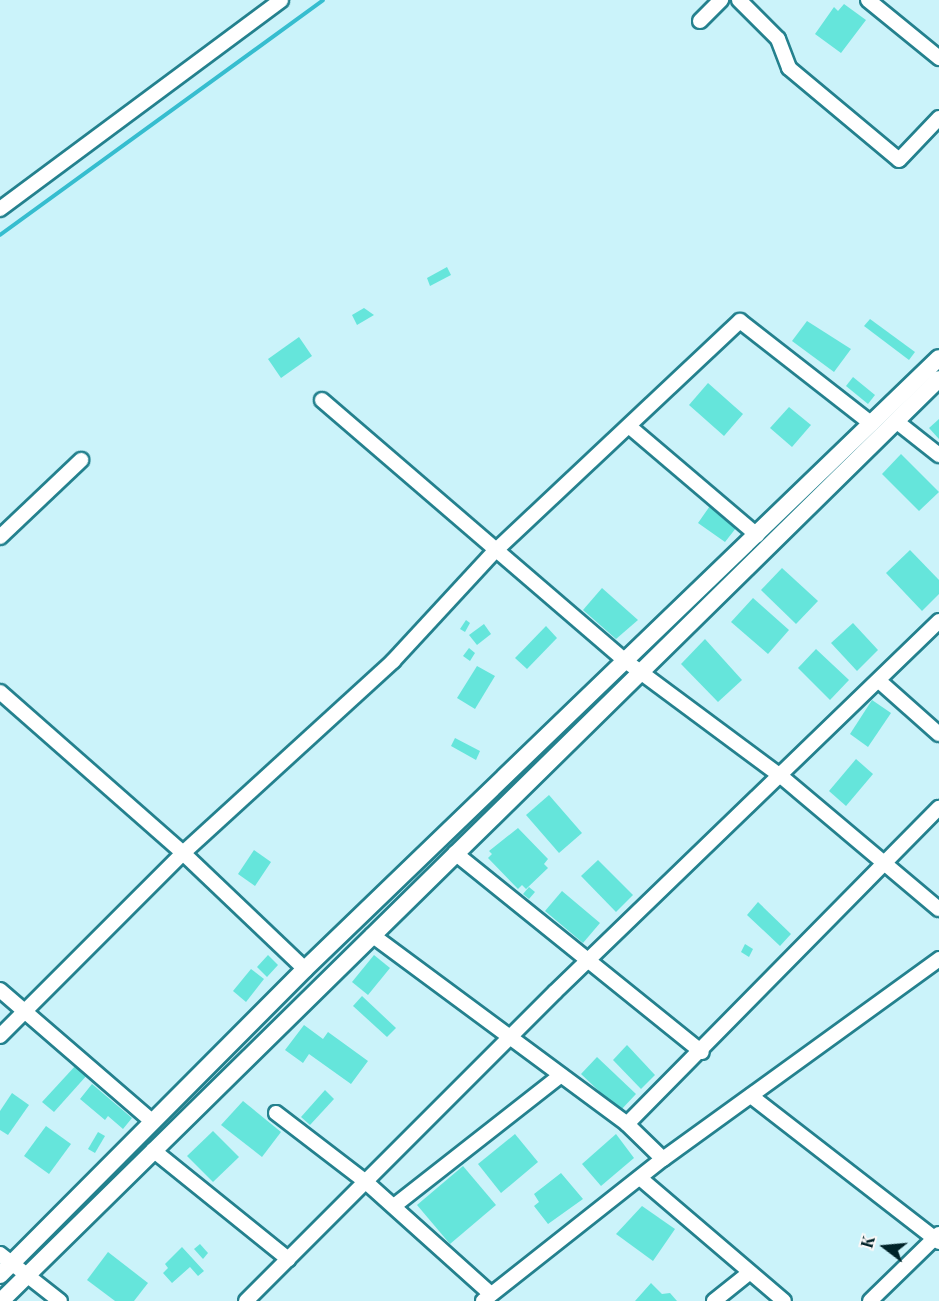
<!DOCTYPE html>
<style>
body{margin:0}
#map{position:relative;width:939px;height:1301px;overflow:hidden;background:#cbf3fa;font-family:"Playfair Display",serif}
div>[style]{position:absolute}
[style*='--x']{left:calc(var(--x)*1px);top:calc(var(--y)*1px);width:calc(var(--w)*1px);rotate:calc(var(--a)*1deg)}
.stream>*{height:4px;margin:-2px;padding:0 2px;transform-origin:2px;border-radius:2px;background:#36bdcf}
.building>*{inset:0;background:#65e5db}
.roads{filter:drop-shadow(2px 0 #24818e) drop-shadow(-2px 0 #24818e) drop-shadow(0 2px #24818e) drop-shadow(0 -2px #24818e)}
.minor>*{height:14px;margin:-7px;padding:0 7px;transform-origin:7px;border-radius:7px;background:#fff}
.tertiary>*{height:16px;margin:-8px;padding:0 8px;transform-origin:8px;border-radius:8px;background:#fff}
span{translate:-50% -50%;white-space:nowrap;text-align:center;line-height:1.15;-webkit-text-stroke:4.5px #f8f8f8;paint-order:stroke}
.north{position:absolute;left:855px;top:1217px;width:60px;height:60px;-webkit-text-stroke:4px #f8f8f8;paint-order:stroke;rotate:286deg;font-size:16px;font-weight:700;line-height:24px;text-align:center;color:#002328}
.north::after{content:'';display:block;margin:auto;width:21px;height:27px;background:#002328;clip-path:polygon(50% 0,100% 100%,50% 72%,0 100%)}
</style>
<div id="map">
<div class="stream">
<i style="--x:0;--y:235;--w:399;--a:-36"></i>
</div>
<div class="building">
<i style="clip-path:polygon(844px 4px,866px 20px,841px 53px,815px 34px,834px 7px,838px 11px)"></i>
<i style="clip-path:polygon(447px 267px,451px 275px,430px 286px,427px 278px)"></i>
<i style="clip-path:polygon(364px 308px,374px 315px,357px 325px,352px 315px)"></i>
<i style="clip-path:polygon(870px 319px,915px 352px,909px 360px,864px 326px)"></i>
<i style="clip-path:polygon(807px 321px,851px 349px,834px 372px,792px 341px)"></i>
<i style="clip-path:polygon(299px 337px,312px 356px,281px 378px,268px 359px)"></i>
<i style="clip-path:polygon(853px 377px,875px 395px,868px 404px,846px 386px)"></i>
<i style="clip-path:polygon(708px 383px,743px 414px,724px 436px,689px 405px)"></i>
<i style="clip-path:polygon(789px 407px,811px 425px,792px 447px,770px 428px)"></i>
<i style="clip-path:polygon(939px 419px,939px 439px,929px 428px)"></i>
<i style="clip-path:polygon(901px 454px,939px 492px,919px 511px,882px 474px)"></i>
<i style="clip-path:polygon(712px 503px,728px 514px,724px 519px,736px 528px,725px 542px,698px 523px)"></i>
<i style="clip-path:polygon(910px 550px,939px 580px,939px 594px,922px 611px,886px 573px)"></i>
<i style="clip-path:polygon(782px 568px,818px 601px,796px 624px,761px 590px)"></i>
<i style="clip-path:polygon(602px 588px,638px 620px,616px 639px,583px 610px)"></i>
<i style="clip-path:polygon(753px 598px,789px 630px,768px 654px,731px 622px)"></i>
<i style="clip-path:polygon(466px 620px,470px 623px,465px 632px,460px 629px)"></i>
<i style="clip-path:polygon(853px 623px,878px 650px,857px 671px,831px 643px)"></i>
<i style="clip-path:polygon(484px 624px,491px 634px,477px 645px,469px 635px)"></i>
<i style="clip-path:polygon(546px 626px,557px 638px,527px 669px,515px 658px)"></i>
<i style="clip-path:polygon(705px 639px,742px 680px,718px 702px,681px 664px)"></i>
<i style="clip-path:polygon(469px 648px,475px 653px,470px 661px,463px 656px)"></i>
<i style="clip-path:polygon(816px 649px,849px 680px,830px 700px,798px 668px)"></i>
<i style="clip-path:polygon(477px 666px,495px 676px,475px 709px,457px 698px)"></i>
<i style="clip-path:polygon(872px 700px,891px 713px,868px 747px,850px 734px)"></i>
<i style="clip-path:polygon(455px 738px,480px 751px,476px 760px,451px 746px)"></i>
<i style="clip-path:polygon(856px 759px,873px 774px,846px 806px,829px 791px)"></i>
<i style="clip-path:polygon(549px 795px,582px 833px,559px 853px,526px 815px)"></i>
<i style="clip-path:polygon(518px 828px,548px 859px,544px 864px,548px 868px,526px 889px,522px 885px,518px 889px,488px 858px,492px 854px,489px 851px)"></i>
<i style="clip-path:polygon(254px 850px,271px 862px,255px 886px,238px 874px)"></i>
<i style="clip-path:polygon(598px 860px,633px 895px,616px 912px,581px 876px)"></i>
<i style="clip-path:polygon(529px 887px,535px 892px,529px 899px,523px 894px)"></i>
<i style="clip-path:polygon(562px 891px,600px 923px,583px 943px,545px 911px)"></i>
<i style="clip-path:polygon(758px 902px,791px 934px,780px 946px,747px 915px)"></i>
<i style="clip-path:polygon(745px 944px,753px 949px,749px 957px,741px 952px)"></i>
<i style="clip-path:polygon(268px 955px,278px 965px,267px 977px,257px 967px)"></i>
<i style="clip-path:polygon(374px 955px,390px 968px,368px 995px,352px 982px)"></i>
<i style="clip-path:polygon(251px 969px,264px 979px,246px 1002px,233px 991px)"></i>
<i style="clip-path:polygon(362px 996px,396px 1028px,387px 1037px,353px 1006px)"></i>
<i style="clip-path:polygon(304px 1025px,323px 1039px,328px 1032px,368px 1061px,351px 1084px,309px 1054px,303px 1063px,285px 1050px)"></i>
<i style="clip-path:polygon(627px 1045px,655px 1075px,641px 1089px,613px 1060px)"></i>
<i style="clip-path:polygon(597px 1057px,636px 1094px,620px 1111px,581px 1074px)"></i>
<i style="clip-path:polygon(77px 1064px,88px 1074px,54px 1112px,42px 1102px)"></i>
<i style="clip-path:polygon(92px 1084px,132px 1118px,123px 1129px,108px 1116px,105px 1120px,80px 1099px)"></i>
<i style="clip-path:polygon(325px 1090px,334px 1099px,310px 1125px,301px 1117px)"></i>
<i style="clip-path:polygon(12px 1093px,29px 1105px,8px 1135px,0 1130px,0 1111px)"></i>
<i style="clip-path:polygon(243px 1101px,281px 1132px,262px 1157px,221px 1125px)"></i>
<i style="clip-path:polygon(46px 1126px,71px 1144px,49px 1174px,24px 1156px)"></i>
<i style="clip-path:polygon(213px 1131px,239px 1157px,213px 1182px,187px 1156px)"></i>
<i style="clip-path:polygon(98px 1132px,105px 1136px,95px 1153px,88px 1149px)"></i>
<i style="clip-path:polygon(515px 1134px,538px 1162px,501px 1193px,478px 1164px)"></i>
<i style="clip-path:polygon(616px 1134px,634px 1158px,601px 1186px,582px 1164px)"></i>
<i style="clip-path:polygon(463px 1166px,496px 1205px,450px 1244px,417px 1205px)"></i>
<i style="clip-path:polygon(561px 1173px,583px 1199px,548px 1224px,534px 1206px,539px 1202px,534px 1194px)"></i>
<i style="clip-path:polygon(642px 1206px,675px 1229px,653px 1261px,616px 1234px)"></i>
<i style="clip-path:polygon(200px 1244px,208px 1253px,203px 1259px,194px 1249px)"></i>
<i style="clip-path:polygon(182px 1247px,204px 1271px,198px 1276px,190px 1267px,172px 1283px,163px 1273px,168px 1268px,165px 1264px)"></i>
<i style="clip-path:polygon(108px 1252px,148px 1283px,134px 1301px,115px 1301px,87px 1280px)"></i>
<i style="clip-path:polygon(651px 1283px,662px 1294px,670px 1293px,677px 1301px,635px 1301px)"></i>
</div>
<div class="roads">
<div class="minor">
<i style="--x:739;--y:0;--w:55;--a:45"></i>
<i style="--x:778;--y:39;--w:31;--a:69"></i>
<i style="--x:789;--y:68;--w:143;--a:39.9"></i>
<i style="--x:899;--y:160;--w:58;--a:-46.4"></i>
<i style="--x:868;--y:0;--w:92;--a:39.2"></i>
<i style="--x:700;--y:21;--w:30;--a:-45"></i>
<i style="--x:0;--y:209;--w:350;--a:-36.6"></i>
<i style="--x:322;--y:400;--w:402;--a:40.7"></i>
<i style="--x:627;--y:662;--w:193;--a:36.6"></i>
<i style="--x:782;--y:777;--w:205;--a:40.1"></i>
<i style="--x:896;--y:421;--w:55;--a:38.3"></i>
<i style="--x:630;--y:427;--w:167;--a:40.4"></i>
<i style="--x:0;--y:537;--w:112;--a:-43.5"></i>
<i style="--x:879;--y:681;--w:80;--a:41.5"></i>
<i style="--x:0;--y:692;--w:244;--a:41.3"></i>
<i style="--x:183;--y:853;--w:168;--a:43.6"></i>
<i style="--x:455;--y:853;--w:317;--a:38.9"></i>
<i style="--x:372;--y:935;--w:317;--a:36.5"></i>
<i style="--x:627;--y:1124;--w:50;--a:44.2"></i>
<i style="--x:0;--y:990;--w:201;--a:40.8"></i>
<i style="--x:0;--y:1036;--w:259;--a:-45"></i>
<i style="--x:183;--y:853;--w:285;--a:-42.4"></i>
<i style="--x:393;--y:661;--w:150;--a:-47.2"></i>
<i style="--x:495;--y:551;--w:336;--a:-43.2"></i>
<i style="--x:740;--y:321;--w:167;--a:38"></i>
<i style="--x:751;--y:1096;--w:238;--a:37.8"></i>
<i style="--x:276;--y:1113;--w:113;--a:37.5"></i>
<i style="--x:366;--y:1182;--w:168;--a:41.9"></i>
<i style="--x:627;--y:1124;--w:444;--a:-45.4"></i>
<i style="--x:153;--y:1150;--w:174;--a:38.9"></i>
<i style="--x:640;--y:1178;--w:189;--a:40.5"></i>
<i style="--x:394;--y:1206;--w:212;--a:-38.1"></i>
<i style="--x:0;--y:1254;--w:76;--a:38.1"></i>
<i style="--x:246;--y:1301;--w:437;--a:-45"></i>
<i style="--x:555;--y:992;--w:534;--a:-44.01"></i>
<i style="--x:483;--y:1301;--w:229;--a:-38.3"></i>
<i style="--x:663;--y:1159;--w:341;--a:-35.9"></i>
<i style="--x:714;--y:1301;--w:45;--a:-38.7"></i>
<i style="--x:870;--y:1301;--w:96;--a:-44.2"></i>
</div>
<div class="tertiary">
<i style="--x:0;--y:1275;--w:432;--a:-45.1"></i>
<i style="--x:305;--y:969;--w:880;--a:-43.94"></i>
<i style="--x:1;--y:1301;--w:1315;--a:-44.51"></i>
</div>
</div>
<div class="north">K</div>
</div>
